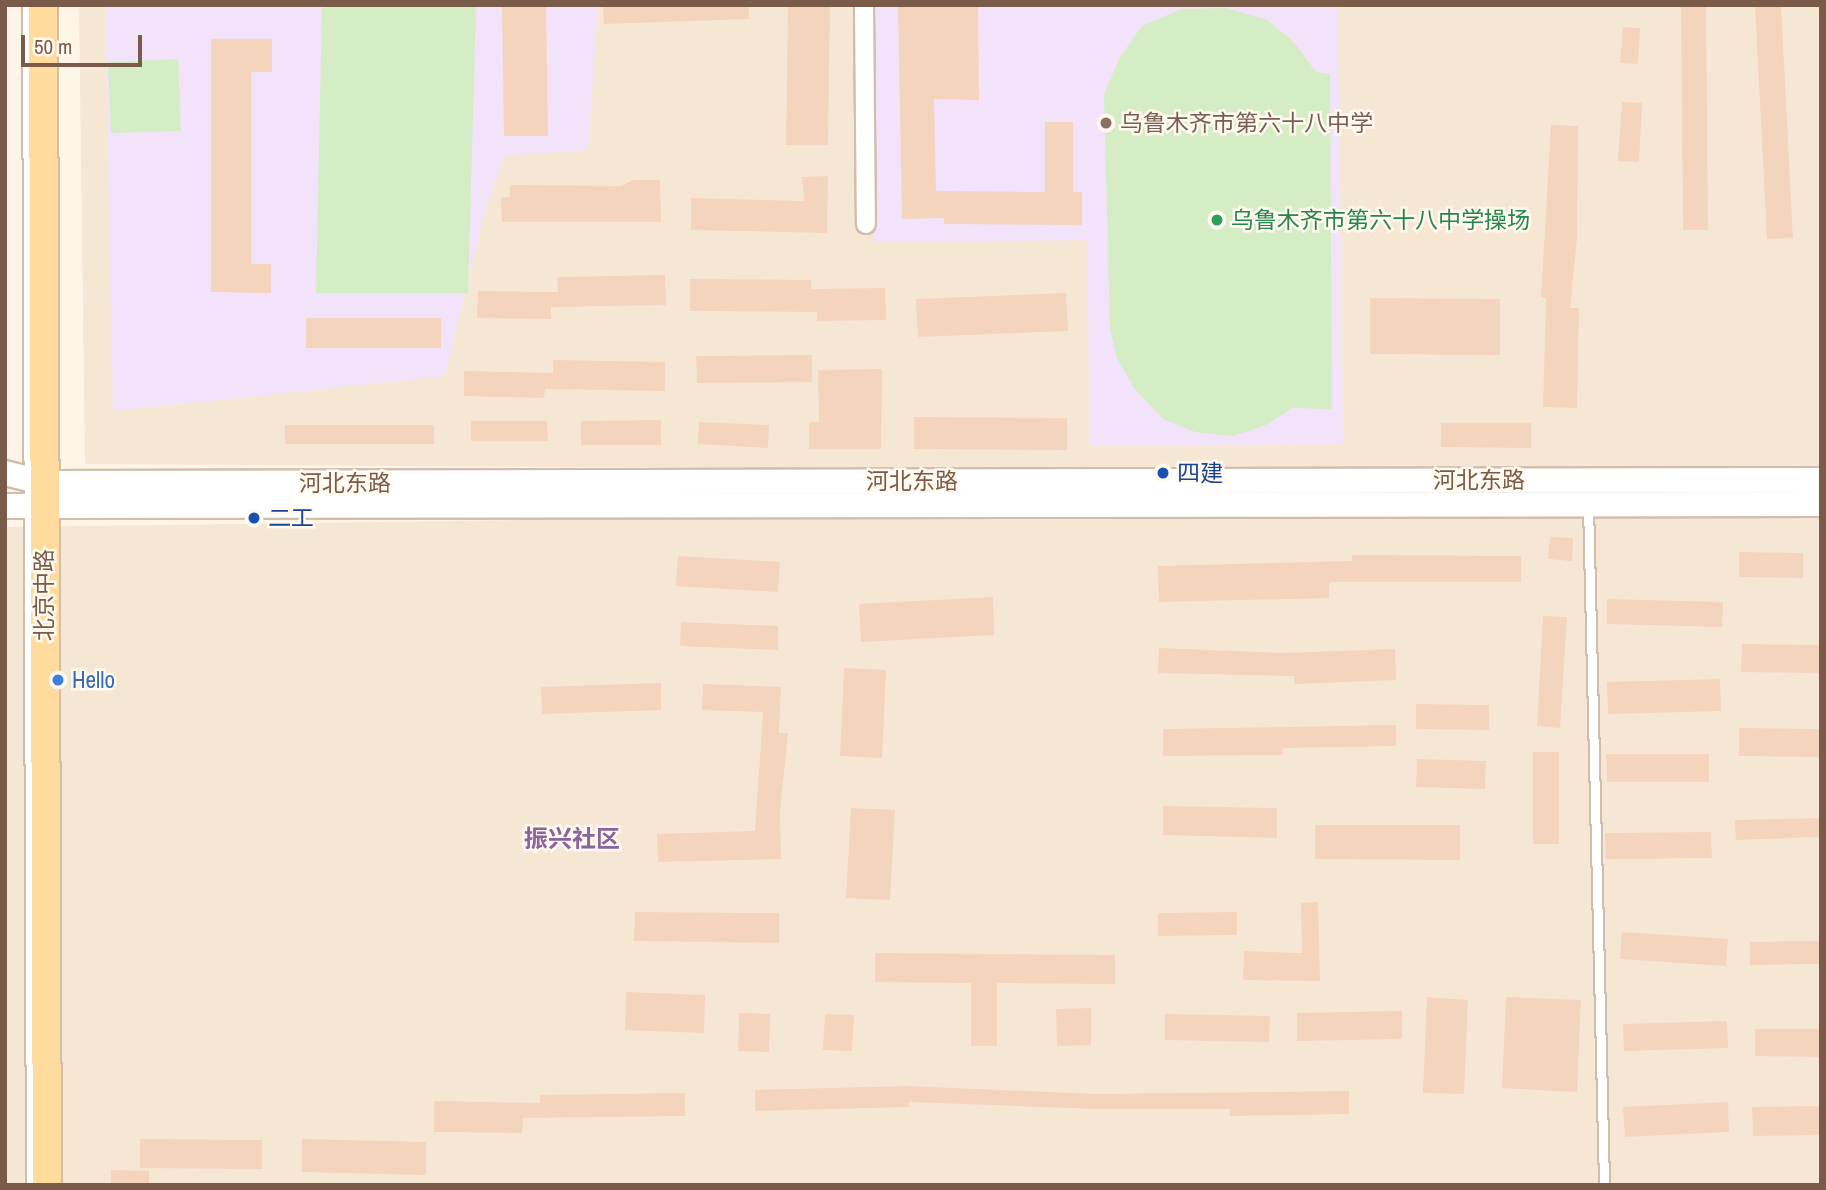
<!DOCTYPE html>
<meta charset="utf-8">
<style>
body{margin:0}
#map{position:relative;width:1826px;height:1190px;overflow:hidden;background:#fef5e7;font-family:"Archivo Narrow","Noto Sans SC",sans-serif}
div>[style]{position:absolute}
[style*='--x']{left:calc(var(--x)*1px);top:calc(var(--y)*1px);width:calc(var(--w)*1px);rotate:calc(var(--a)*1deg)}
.residential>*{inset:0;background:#f6e7d5}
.education>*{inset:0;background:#f2e3fb}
.green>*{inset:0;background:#d4edc4}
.building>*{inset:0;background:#f5d4bd}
.roads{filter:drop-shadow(2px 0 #d1bdab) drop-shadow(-2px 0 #d1bdab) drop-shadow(0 2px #d1bdab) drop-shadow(0 -2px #d1bdab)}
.lane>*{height:9px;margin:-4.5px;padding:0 4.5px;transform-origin:4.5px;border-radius:4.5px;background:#fff}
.street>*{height:18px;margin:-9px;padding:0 9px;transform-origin:9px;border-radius:9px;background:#fff}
.secondary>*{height:24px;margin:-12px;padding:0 12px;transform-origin:12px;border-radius:12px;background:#fff}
.primary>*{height:28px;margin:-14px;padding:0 14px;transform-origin:14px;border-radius:14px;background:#ffdc9d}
.dots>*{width:19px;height:19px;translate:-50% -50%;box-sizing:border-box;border:4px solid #fff9ef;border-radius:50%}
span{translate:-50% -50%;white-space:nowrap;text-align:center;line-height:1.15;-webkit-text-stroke:5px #fff9ef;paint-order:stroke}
.education-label{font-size:23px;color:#785e54}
.left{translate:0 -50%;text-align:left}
.leisure-label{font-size:23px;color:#27864d}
.transit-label{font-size:23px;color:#164399}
.street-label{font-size:23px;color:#7a5b49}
.shop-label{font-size:23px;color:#366cbe}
.neighbourhood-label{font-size:24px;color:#8b649e;font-weight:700}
.frame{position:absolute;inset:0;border:7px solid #7a5b49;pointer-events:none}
.scale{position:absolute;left:21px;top:35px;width:121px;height:32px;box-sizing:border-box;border:4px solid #7a5b49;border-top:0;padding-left:9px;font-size:21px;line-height:24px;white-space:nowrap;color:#7a5b49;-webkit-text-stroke:5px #fff9ef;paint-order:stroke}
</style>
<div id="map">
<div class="residential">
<i style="clip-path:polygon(79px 5px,1821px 5px,1821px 475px,85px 464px)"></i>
<i style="clip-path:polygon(1821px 503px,1821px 1185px,5px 1185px,5px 527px)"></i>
</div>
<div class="education">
<i style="clip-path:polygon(105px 5px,598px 5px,588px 150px,504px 156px,485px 211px,445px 376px,113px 411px)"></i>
<i style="clip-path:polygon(871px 5px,1338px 5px,1343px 444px,1090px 446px,1087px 240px,874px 242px)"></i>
</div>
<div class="green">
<i style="clip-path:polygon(322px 5px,476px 5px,468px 293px,316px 293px)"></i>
<i style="clip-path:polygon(1226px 8px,1267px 20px,1294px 42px,1316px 72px,1330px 74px,1332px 409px,1292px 408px,1266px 425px,1233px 436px,1195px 432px,1163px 419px,1134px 388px,1117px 358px,1110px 330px,1104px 94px,1120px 57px,1142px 26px,1181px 9px)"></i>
<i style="clip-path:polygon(178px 59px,181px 131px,111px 133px,108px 62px)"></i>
</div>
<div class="building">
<i style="clip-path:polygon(502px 5px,546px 5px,548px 136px,504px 136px)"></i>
<i style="clip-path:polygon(603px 5px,749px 5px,749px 19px,604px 24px)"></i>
<i style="clip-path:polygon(788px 5px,830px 5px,828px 145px,786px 145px)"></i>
<i style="clip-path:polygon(898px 5px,978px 5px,979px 100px,934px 99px,936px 191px,1045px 192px,1045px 122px,1073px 122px,1073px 192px,1082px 192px,1082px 225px,944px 224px,944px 218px,902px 219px)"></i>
<i style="clip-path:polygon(1681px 5px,1706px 5px,1708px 230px,1683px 230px)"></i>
<i style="clip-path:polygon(1755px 5px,1781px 5px,1793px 238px,1767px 239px)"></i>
<i style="clip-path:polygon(1623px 27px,1640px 28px,1638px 64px,1620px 63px)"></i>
<i style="clip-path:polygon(211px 39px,272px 39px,272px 72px,251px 72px,251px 264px,271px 264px,271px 293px,211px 292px)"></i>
<i style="clip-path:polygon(1622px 102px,1642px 103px,1639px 162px,1618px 161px)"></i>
<i style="clip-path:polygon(1551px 125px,1578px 126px,1577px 238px,1570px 308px,1579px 308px,1577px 408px,1543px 407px,1546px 298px,1541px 297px)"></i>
<i style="clip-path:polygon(828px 176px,827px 233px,691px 230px,691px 198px,804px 201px,802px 177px)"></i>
<i style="clip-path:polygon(633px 180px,660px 180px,661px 222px,502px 222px,501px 198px,510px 197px,510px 185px,621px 186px)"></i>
<i style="clip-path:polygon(665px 275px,666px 305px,551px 307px,551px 319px,477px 318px,478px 291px,558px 292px,557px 277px)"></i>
<i style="clip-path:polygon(690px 279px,811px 280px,811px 289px,885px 288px,886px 320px,817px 321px,817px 312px,690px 311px)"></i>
<i style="clip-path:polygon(1066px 293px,1068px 331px,918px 337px,916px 299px)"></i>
<i style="clip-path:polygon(1370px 298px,1500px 299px,1500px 355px,1370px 354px)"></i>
<i style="clip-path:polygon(306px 318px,441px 318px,441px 348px,306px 348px)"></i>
<i style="clip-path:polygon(812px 355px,812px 382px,697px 383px,696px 356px)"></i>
<i style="clip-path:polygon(553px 360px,665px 362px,665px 391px,545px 389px,544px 398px,464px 396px,464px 371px,553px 373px)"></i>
<i style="clip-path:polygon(882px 369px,881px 449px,809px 449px,809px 422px,819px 422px,818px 370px)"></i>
<i style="clip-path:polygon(914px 417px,1067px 418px,1067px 450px,914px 449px)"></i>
<i style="clip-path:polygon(661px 420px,661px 445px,581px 445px,581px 421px)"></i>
<i style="clip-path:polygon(471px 421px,547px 421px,548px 441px,471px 441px)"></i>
<i style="clip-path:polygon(699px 422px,769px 425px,768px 448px,698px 444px)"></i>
<i style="clip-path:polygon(1441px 423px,1531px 423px,1531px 448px,1441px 447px)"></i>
<i style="clip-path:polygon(285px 425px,434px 425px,434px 444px,285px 444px)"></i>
<i style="clip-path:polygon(1550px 537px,1573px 538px,1572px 561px,1548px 559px)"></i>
<i style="clip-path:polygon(1739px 552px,1803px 553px,1803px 578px,1739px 577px)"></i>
<i style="clip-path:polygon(1352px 555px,1521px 556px,1521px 582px,1329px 582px,1329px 598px,1159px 602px,1158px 566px,1352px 561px)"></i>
<i style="clip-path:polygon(678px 556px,780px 562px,778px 592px,676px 586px)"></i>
<i style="clip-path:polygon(993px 597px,994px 635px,861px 642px,859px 604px)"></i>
<i style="clip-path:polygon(1607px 599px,1723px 602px,1722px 627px,1607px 624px)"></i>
<i style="clip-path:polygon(1543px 616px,1567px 617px,1560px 728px,1537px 726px)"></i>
<i style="clip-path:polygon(681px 622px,778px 626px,778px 650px,680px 646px)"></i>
<i style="clip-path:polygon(1742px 644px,1821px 645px,1821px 673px,1741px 672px)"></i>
<i style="clip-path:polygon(1159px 648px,1283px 653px,1395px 649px,1396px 680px,1295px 684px,1294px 676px,1158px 673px)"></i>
<i style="clip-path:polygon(844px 668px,886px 670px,882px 758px,840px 756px)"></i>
<i style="clip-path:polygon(1720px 679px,1721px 711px,1608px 714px,1607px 682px)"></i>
<i style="clip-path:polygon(661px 683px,661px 710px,542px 714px,541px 687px)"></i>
<i style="clip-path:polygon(703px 684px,781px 687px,779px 733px,788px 733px,780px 812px,781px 859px,658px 862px,657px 834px,755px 831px,763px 712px,702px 710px)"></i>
<i style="clip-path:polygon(1416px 704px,1489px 705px,1489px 730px,1416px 729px)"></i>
<i style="clip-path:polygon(1396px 725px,1396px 746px,1283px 748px,1283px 755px,1163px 756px,1163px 729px)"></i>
<i style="clip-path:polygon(1739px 728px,1821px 729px,1821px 757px,1739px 756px)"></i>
<i style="clip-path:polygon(1533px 752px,1559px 752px,1559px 844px,1533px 844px)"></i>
<i style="clip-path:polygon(1606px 754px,1709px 754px,1709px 782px,1607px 782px)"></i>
<i style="clip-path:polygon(1417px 759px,1486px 761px,1485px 789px,1416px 787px)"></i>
<i style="clip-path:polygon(1163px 806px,1277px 808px,1277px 838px,1163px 835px)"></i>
<i style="clip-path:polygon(851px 808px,895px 810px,890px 900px,846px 898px)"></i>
<i style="clip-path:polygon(1821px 818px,1821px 837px,1736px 840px,1735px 820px)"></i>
<i style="clip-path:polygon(1315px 825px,1460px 825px,1460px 860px,1315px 859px)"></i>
<i style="clip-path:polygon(1711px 832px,1712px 858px,1606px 859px,1605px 833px)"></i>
<i style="clip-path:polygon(1318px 902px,1320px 981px,1243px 980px,1244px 951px,1302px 953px,1301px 903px)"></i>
<i style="clip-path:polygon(635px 912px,779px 913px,779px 943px,634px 941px)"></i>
<i style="clip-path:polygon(1237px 912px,1237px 935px,1158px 936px,1158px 913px)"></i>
<i style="clip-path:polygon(1622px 932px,1728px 939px,1726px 966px,1620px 959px)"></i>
<i style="clip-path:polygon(1821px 941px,1821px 964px,1750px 965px,1750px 942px)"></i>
<i style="clip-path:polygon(875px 953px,1115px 955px,1115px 984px,997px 983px,997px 1046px,971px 1046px,971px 983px,875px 982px)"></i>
<i style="clip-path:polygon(626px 992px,705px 995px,704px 1033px,625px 1030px)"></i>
<i style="clip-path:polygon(1427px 997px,1468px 1000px,1464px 1094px,1423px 1093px)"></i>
<i style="clip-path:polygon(1506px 997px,1581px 1000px,1577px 1092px,1502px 1088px)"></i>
<i style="clip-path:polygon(1091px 1008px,1091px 1045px,1057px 1046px,1056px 1009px)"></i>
<i style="clip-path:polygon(1402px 1011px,1402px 1039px,1297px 1041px,1297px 1013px)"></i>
<i style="clip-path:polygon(739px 1013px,770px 1014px,769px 1052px,738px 1051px)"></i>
<i style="clip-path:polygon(825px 1014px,854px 1015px,852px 1051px,823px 1050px)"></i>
<i style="clip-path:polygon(1165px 1014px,1270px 1016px,1269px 1042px,1165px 1040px)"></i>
<i style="clip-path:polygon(1727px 1021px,1728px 1048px,1624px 1051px,1623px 1024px)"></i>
<i style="clip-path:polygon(1755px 1029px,1821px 1029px,1821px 1057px,1755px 1056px)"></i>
<i style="clip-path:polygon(908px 1086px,1095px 1094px,1349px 1091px,1349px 1114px,1230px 1116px,1230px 1109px,1096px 1109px,909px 1102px,909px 1107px,755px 1111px,755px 1090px)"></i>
<i style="clip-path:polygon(685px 1093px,685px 1116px,523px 1118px,522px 1133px,434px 1132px,434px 1101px,540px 1103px,540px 1095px)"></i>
<i style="clip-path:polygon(1728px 1102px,1729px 1132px,1625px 1137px,1623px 1107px)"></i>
<i style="clip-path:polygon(1821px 1106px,1821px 1135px,1753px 1136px,1752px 1107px)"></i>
<i style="clip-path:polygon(140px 1139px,262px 1140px,262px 1169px,140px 1168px)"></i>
<i style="clip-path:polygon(302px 1139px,426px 1142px,426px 1175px,302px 1172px)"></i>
<i style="clip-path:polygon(111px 1170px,149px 1171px,149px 1185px,111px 1185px)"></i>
</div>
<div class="roads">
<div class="lane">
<i style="--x:27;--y:5;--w:1180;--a:89.81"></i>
<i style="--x:1588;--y:504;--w:681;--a:88.65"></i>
</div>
<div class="street">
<i style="--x:864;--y:5;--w:219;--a:89.5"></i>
</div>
<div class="secondary">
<i style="--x:5;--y:473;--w:41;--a:14"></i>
<i style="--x:45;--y:483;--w:1776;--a:-0.1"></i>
<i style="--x:5;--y:506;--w:1816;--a:-0.06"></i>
</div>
<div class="primary">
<i style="--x:43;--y:5;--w:1180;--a:89.81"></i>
</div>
</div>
<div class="dots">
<i style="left:1106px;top:123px;background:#8d6e63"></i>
<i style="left:1217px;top:220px;background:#2e9e5b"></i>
<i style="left:1163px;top:473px;background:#1a4fb4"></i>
<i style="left:254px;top:518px;background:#1a4fb4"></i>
<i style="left:58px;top:680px;background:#3f7fe0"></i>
</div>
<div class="education-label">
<span class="left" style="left:1120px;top:123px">乌鲁木齐市第六十八中学</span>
</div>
<div class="leisure-label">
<span class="left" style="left:1231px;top:220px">乌鲁木齐市第六十八中学操场</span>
</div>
<div class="transit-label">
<span class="left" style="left:1177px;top:473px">四建</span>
<span class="left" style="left:268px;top:518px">二工</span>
</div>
<div class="street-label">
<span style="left:1479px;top:480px">河北东路</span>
<span style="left:912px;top:481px">河北东路</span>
<span style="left:345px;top:483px">河北东路</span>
<span style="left:44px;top:595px;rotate:-90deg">北京中路</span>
</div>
<div class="shop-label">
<span class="left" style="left:72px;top:680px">Hello</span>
</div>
<div class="neighbourhood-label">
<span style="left:572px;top:839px">振兴社区</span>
</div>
<div class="frame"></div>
<div class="scale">50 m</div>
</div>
